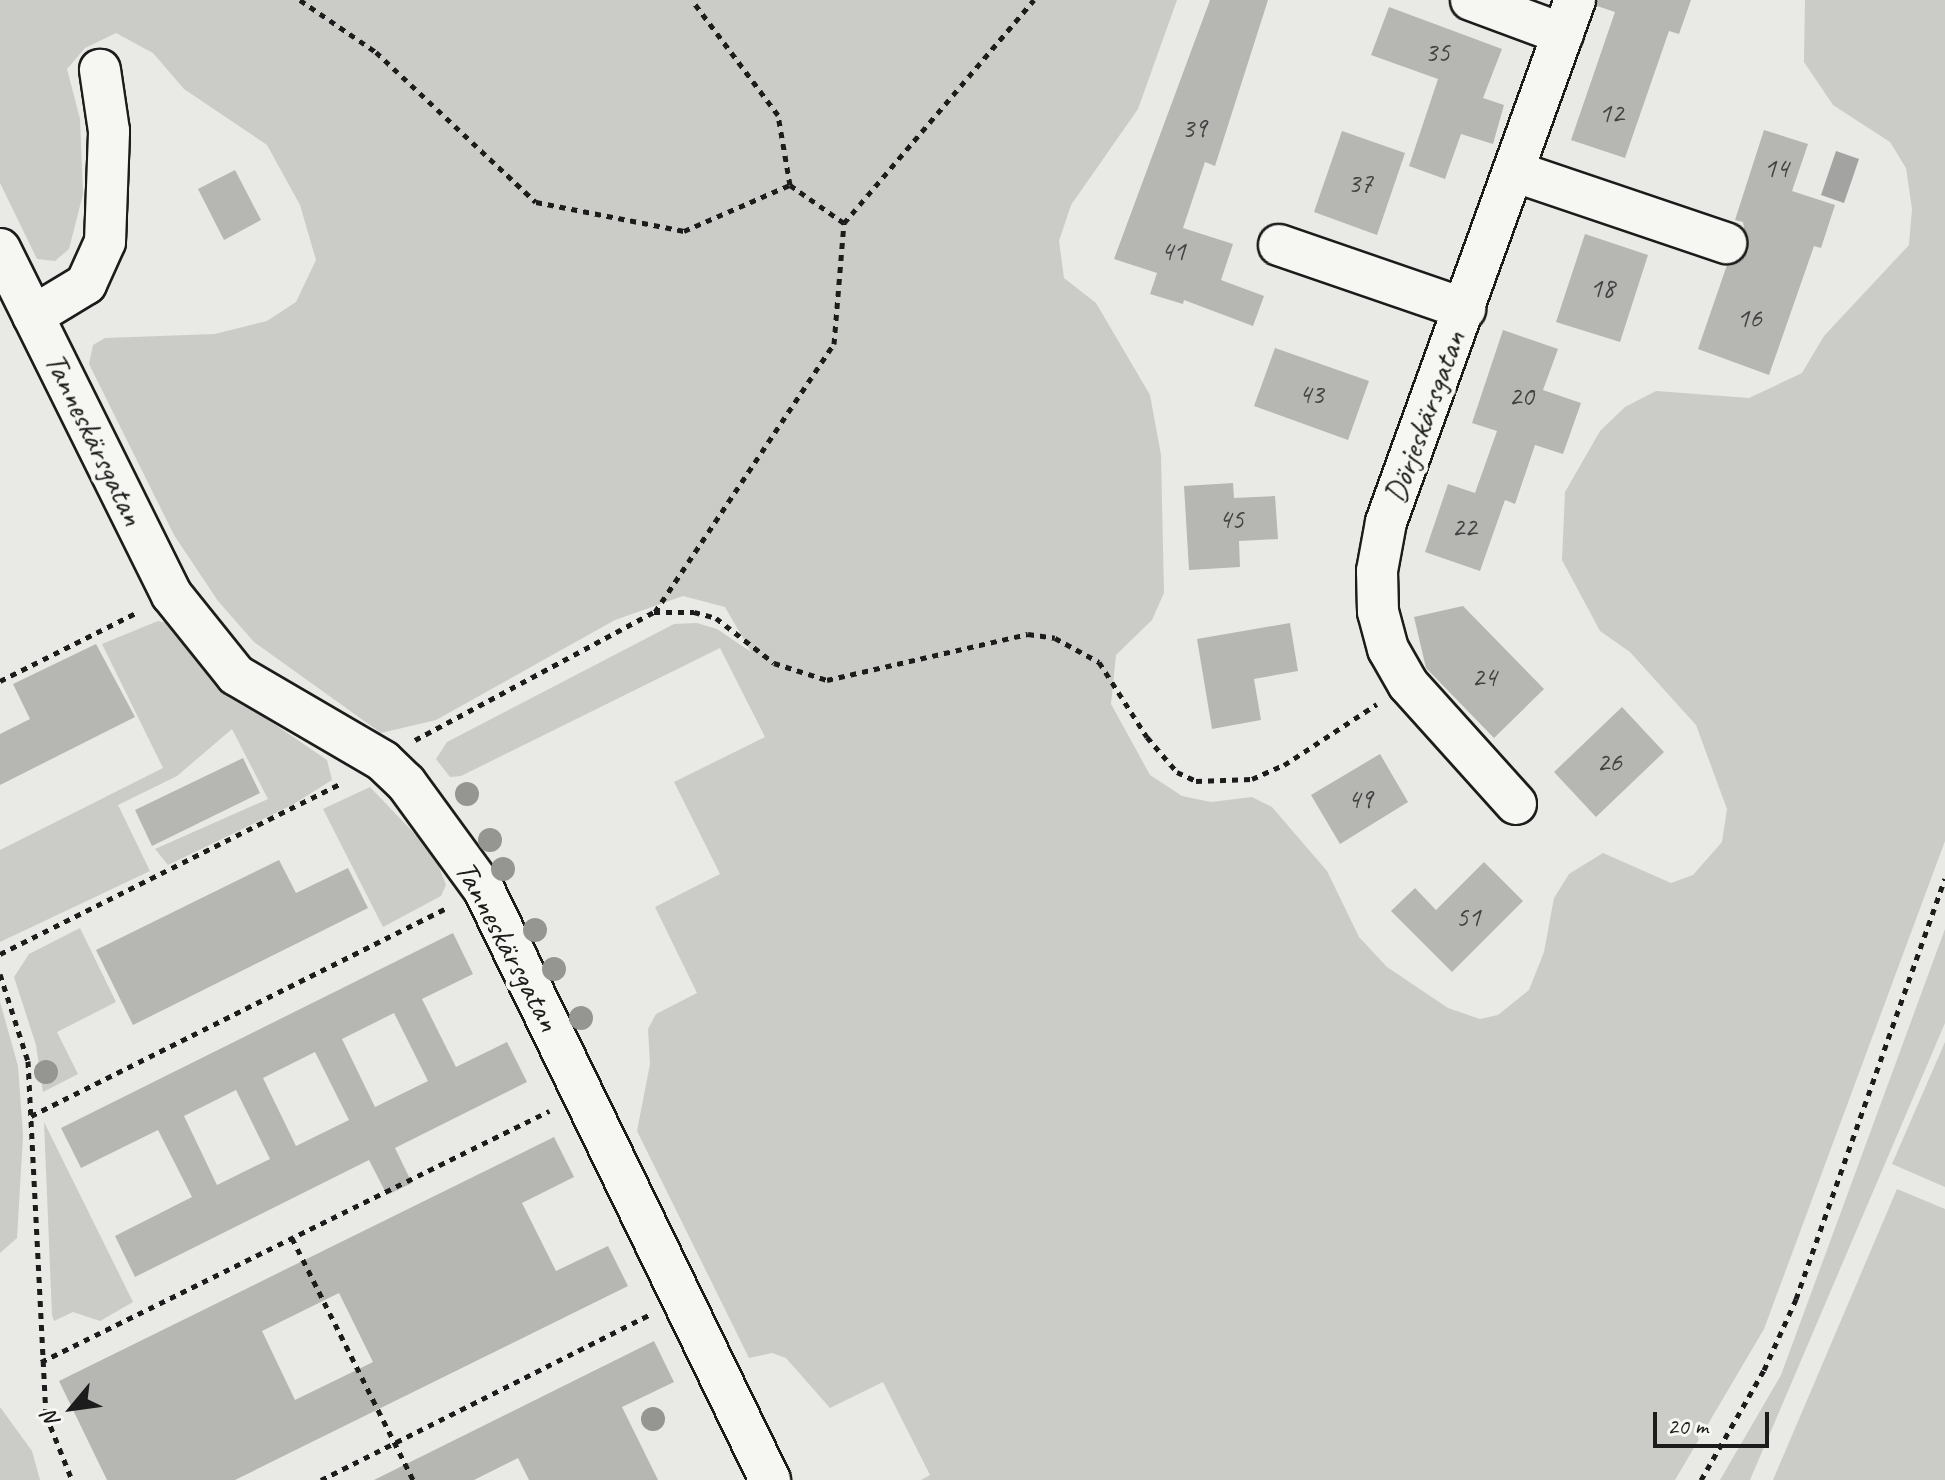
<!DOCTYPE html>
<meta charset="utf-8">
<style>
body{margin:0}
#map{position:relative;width:1945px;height:1480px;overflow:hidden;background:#e9e9e5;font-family:Caveat,sans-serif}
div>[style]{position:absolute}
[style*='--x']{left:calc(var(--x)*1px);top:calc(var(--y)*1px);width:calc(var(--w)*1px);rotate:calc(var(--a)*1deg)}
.green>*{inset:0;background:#cbcbc7}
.water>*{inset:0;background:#a3a3a1}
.building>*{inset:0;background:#b6b6b3}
.path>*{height:5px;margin-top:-2.5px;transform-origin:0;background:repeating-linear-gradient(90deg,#1c1c1c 0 6px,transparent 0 12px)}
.roads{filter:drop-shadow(2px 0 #1c1c1c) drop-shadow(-2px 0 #1c1c1c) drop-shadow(0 2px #1c1c1c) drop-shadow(0 -2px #1c1c1c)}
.minor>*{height:40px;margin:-20px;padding:0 20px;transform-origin:20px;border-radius:20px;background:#f6f6f2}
.trees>*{width:24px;height:24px;margin:-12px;border-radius:50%;background:#959592}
span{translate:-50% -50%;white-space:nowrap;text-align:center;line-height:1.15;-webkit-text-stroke:8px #f6f6f2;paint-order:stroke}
.number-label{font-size:28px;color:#424242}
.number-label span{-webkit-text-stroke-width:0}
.street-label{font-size:32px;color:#1c1c1c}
.north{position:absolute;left:32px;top:1368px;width:80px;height:80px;-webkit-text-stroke:6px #f6f6f2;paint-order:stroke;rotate:241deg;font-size:22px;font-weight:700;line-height:32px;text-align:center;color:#1c1c1c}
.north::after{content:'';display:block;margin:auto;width:28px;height:36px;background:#1c1c1c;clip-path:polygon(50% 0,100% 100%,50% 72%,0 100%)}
.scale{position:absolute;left:1653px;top:1412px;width:116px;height:36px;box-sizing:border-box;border:4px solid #1c1c1c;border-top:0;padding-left:10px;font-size:24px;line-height:28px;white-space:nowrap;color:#1c1c1c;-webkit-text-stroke:6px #f6f6f2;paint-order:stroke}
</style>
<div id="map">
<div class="green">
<i style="clip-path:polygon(0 0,1177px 0,1138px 109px,1071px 205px,1059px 241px,1064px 278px,1096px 303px,1150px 395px,1161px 455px,1164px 593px,1152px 620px,1116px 655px,1111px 704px,1150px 775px,1182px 796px,1211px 802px,1252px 797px,1272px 807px,1327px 871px,1359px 937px,1387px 967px,1448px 1008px,1480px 1019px,1498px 1015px,1529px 990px,1544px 952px,1554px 898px,1569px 874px,1603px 853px,1671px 883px,1693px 875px,1722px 842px,1727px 809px,1696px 725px,1630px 652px,1600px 631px,1562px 560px,1565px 492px,1600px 431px,1625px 407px,1656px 391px,1749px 398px,1802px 373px,1824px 336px,1909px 245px,1912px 209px,1906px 168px,1890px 142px,1833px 105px,1804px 62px,1805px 0,1945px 0,1945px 841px,1764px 1329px,1675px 1480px,921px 1480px,930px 1475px,883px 1382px,830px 1408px,786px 1358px,772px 1353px,749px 1358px,637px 1131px,650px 1064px,648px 1029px,656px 1014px,697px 993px,655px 907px,720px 874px,674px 782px,765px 737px,720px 648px,461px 776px,450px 777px,436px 759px,447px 742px,674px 624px,697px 623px,717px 629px,751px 652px,725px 607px,683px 596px,615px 620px,436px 720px,381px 733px,254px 642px,218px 601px,174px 535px,89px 364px,93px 345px,105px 338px,215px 334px,267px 321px,296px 302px,316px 260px,300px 205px,267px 145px,184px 89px,153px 53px,116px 33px,85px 48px,67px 69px,80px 119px,83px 194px,69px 249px,55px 261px,37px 259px,0 183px)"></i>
<i style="clip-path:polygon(158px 621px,168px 623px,245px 704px,327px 760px,332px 780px,292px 805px,168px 865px,155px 849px,268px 799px,232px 729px,177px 776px,118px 805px,150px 871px,0 942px,0 850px,163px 768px,102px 644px)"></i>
<i style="clip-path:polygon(370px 787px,434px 854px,446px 885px,441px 896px,383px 927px,323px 809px)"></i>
<i style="clip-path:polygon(80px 928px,116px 1002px,57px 1032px,78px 1074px,43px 1092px,36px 1045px,14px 977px,29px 954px)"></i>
<i style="clip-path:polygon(1945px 929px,1945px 1023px,1750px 1480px,1720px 1480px,1781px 1375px)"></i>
<i style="clip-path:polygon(0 1002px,18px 1066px,23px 1135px,17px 1238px,0 1253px)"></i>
<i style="clip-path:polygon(1945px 1042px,1945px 1187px,1892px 1164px)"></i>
<i style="clip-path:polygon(44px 1122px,133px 1302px,100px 1321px,73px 1312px,54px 1321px,52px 1315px)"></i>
<i style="clip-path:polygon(1897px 1189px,1945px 1209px,1945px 1480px,1773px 1480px)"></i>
<i style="clip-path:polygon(0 1407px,32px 1451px,40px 1480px,0 1480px)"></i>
</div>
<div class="water">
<i style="clip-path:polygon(1836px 151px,1859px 159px,1844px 203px,1821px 195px)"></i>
</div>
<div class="building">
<i style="clip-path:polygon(1210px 0,1268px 0,1215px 166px,1205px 162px,1183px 228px,1233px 244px,1221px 280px,1264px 296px,1253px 326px,1184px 300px,1183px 304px,1150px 294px,1157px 273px,1114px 259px)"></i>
<i style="clip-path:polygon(1597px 0,1691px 0,1679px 34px,1669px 31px,1625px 158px,1571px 140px,1615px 12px,1597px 6px)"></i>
<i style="clip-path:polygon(1389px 7px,1502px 49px,1483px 98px,1504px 105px,1493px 144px,1461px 134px,1445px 179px,1409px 166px,1438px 79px,1371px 55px)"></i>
<i style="clip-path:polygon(1764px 130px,1808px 144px,1792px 191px,1835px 205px,1821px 248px,1814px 246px,1769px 375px,1698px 349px,1727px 265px,1741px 261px,1748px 250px,1743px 222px,1735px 220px)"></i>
<i style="clip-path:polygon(1342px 131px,1405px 153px,1377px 235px,1314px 212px)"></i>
<i style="clip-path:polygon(235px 170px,261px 220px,224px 240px,198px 189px)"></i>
<i style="clip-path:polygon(1585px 234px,1648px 255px,1620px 342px,1556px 322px)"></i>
<i style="clip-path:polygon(1503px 330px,1558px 349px,1543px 390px,1581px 403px,1563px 454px,1535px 445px,1515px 504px,1505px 500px,1480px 571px,1425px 552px,1448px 484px,1475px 493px,1497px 431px,1472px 423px)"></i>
<i style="clip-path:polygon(1275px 348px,1369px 381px,1348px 440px,1254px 406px)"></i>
<i style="clip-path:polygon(1233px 483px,1234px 498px,1275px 496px,1278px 539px,1239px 541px,1240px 567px,1189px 570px,1184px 486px)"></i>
<i style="clip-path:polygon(1463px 606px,1544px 689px,1494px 738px,1426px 668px,1414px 617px)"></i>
<i style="clip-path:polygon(1290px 623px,1298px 671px,1254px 679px,1261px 720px,1212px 729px,1197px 639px)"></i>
<i style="clip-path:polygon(96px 644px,135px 717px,0 785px,0 734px,30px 719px,13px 684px)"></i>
<i style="clip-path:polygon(1622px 707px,1664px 752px,1596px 817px,1554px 772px)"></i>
<i style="clip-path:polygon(1380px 754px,1408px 802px,1340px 844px,1311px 795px)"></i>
<i style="clip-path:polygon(243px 758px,260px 793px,152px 846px,135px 810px)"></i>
<i style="clip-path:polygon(279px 860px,296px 893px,348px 868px,368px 908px,133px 1025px,96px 950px)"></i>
<i style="clip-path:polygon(1484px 862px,1523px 901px,1452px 972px,1391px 911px,1415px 888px,1436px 910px)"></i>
<i style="clip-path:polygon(evenodd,453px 933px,473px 974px,422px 999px,456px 1067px,507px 1042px,527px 1082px,395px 1148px,412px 1183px,387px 1195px,369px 1160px,135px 1277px,115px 1236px,192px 1197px,158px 1130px,81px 1168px,61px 1128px,453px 933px,394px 1013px,428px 1081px,375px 1107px,342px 1039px,394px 1013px,453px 933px,315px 1052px,349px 1120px,296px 1146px,263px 1078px,315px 1052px,453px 933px,236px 1090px,270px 1159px,217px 1185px,184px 1116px,236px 1090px)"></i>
<i style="clip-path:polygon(evenodd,554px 1137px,574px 1177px,522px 1203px,556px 1271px,608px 1246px,628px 1286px,235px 1480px,107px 1480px,59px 1381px,554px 1137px,339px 1293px,373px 1362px,295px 1400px,262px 1331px,339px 1293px)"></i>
<i style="clip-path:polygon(654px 1341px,674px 1382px,622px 1407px,658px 1480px,529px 1480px,518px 1458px,474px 1480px,374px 1480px)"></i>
</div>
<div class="path">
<i style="--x:300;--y:0;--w:92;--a:34.4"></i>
<i style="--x:376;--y:52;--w:219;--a:43.2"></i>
<i style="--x:536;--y:202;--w:151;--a:11.1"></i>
<i style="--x:684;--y:231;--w:116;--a:-23.5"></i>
<i style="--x:790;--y:185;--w:71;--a:-99.7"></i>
<i style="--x:778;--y:115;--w:144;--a:-126.8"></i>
<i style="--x:790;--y:185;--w:66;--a:35.1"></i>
<i style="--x:655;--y:612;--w:322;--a:-56.3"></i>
<i style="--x:834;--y:344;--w:121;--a:-85.3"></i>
<i style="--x:844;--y:223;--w:293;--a:-49.6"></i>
<i style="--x:0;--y:681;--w:154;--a:-26.6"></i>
<i style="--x:415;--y:740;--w:271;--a:-28.2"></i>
<i style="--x:654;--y:612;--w:40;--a:0"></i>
<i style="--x:694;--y:612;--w:23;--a:15"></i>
<i style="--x:716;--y:618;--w:73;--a:37.8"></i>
<i style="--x:774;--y:663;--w:56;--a:17.8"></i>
<i style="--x:827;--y:680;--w:206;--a:-12.9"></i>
<i style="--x:1028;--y:634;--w:27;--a:8"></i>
<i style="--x:1055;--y:638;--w:50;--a:28.6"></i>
<i style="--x:1099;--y:662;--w:89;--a:57.4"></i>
<i style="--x:1147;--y:737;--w:46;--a:49.4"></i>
<i style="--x:1177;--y:772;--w:21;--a:25"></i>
<i style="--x:1196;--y:781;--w:56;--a:-2"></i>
<i style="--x:1252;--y:779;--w:35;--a:-24"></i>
<i style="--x:1284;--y:765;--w:111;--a:-33.3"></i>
<i style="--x:0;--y:954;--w:381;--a:-26.6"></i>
<i style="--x:0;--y:974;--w:91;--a:72.2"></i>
<i style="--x:28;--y:1061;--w:354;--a:87.1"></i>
<i style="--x:46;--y:1415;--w:70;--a:68.2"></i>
<i style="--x:31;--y:1116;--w:467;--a:-26.6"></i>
<i style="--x:292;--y:1238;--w:271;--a:63.4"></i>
<i style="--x:41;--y:1362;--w:567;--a:-26.29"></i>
<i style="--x:321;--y:1480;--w:367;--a:-26.7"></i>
<i style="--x:1701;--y:1480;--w:127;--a:-60.2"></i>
<i style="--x:1764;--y:1370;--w:78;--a:-65.7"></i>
<i style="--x:1796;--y:1299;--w:446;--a:-70.5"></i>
</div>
<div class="roads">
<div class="minor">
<i style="--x:1471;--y:0;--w:98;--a:20.3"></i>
<i style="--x:1516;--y:172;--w:222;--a:18.7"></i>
<i style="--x:1279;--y:245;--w:197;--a:19"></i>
<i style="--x:0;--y:249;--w:386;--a:63.6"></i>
<i style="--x:172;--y:595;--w:102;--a:51.3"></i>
<i style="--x:236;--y:675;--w:170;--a:30.3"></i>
<i style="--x:383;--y:761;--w:32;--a:44"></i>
<i style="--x:406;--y:783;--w:132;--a:53.9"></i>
<i style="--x:484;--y:890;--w:656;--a:64.14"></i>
<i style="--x:33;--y:316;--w:62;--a:-31.1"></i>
<i style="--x:86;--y:284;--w:46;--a:-65.7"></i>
<i style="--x:105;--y:242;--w:111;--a:-87.9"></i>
<i style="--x:109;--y:131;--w:62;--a:-98.4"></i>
<i style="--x:1516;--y:804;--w:161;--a:-132"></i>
<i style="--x:1408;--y:684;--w:40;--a:-119.7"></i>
<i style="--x:1388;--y:649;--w:38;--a:-105"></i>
<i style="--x:1378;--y:612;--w:41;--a:-91.4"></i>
<i style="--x:1377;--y:571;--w:50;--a:-79.6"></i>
<i style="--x:1386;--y:522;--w:555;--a:-70.1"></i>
</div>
</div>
<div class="trees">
<i style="left:467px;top:794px"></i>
<i style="left:490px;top:840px"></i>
<i style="left:503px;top:869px"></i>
<i style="left:535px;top:930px"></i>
<i style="left:554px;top:969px"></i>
<i style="left:581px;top:1018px"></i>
<i style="left:46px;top:1072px"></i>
<i style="left:653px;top:1419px"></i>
</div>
<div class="number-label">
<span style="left:1437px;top:52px">35</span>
<span style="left:1611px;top:113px">12</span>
<span style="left:1194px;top:128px">39</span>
<span style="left:1776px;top:168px">14</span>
<span style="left:1360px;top:183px">37</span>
<span style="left:1173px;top:251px">41</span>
<span style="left:1602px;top:288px">18</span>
<span style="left:1749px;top:318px">16</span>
<span style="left:1311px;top:394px">43</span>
<span style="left:1521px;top:396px">20</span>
<span style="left:1231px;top:519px">45</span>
<span style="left:1464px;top:527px">22</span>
<span style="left:1484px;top:677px">24</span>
<span style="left:1609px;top:762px">26</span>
<span style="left:1360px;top:799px">49</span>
<span style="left:1468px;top:917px">51</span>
</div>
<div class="street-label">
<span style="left:1425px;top:417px;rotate:-70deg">Dörjeskärsgatan</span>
<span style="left:94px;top:439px;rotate:64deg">Tanneskärsgatan</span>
<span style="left:507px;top:946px;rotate:62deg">Tanneskärsgatan</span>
</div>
<div class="north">N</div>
<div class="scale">20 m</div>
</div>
